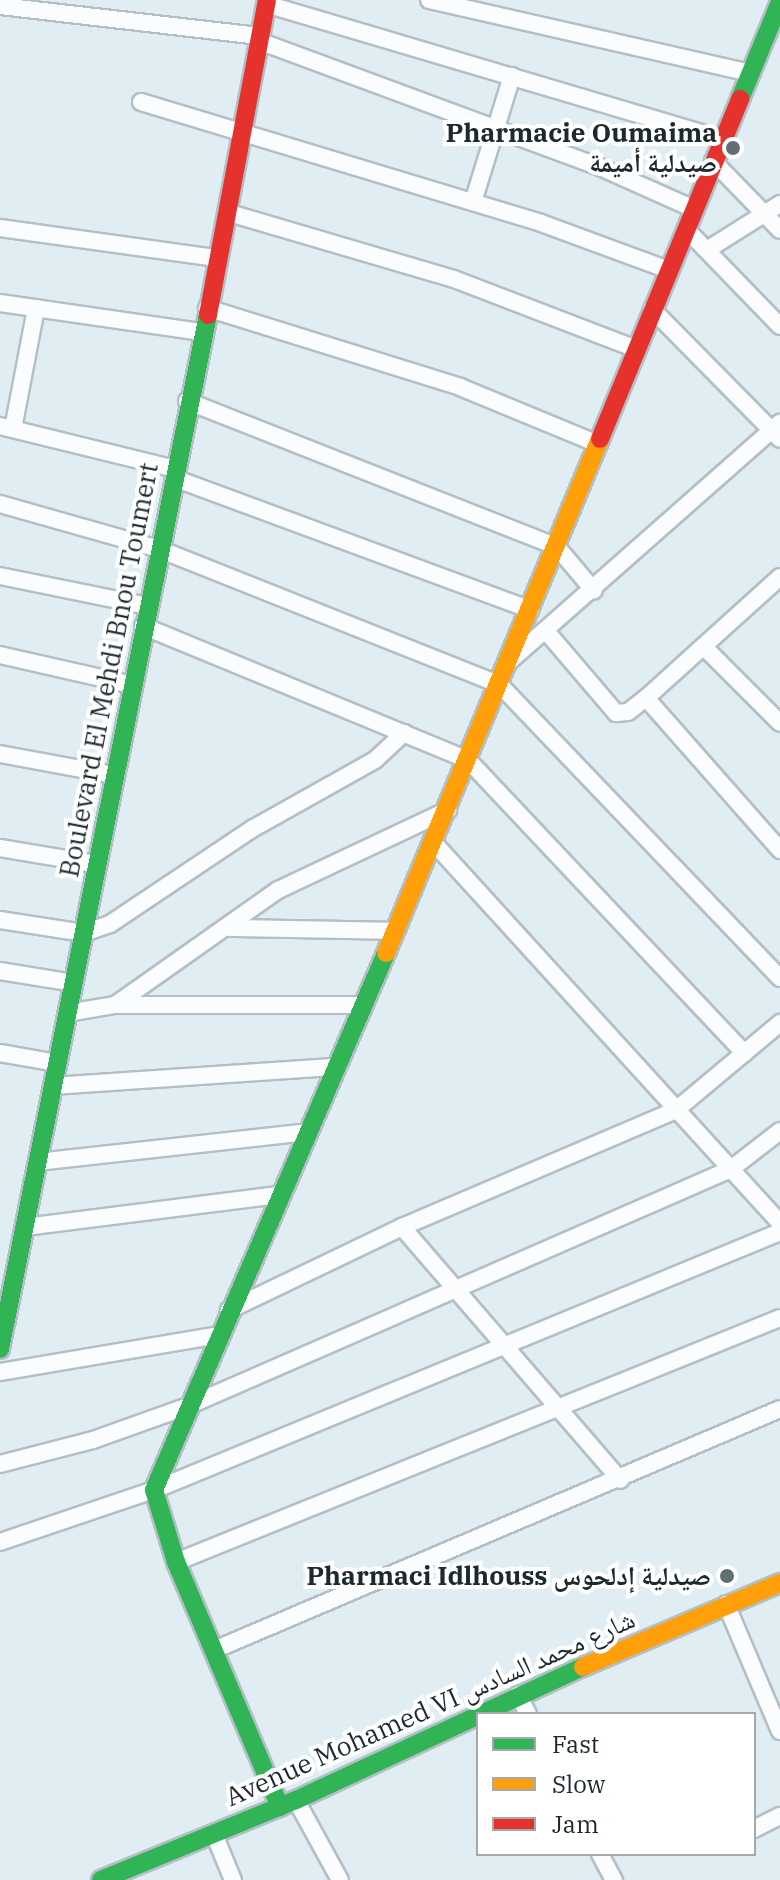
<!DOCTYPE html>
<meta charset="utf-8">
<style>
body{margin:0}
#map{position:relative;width:780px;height:1880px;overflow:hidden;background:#e0eef4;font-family:"IBM Plex Serif","Noto Naskh Arabic",serif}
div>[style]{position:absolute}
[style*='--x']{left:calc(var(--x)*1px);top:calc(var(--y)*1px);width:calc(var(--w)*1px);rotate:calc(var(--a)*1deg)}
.roads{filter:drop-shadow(2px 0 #b3bfc4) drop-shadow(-2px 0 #b3bfc4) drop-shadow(0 2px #b3bfc4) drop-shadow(0 -2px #b3bfc4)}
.street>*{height:16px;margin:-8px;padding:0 8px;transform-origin:8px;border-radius:8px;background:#fafcfd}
.fast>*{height:18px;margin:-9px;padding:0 9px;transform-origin:9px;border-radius:9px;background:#30b455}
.slow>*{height:18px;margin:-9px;padding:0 9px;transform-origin:9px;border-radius:9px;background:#ff9f0a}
.jam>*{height:18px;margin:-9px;padding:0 9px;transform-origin:9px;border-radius:9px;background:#e5322d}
.dots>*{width:22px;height:22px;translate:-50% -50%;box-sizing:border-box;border:4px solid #fff;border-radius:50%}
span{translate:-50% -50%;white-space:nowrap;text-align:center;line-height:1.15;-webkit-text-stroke:8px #fff;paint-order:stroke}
.poi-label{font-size:26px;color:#1c292d;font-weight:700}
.right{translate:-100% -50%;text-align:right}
.street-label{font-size:26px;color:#1c292d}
.legend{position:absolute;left:476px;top:1712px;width:280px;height:144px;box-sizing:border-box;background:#fff;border:2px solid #a4a9ab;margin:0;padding:10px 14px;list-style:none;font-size:24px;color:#1c292d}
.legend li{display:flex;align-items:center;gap:16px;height:40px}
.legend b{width:40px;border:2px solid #a4a9ab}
</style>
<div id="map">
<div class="roads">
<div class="street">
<i style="--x:429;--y:0;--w:329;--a:12.8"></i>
<i style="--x:266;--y:4;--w:476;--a:16.5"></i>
<i style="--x:0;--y:6;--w:262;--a:6.6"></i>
<i style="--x:259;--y:41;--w:366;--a:20.3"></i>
<i style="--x:602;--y:168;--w:101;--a:24"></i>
<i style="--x:141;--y:102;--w:418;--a:16.8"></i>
<i style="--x:541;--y:223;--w:136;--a:20.2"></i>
<i style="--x:713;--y:161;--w:96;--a:45.8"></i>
<i style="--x:473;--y:202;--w:132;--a:-72.8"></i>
<i style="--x:226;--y:212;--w:238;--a:16.4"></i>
<i style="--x:454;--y:279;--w:195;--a:21"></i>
<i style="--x:0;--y:228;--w:219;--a:7.9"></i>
<i style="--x:686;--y:229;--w:135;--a:45.9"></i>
<i style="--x:710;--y:248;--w:83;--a:-32.2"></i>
<i style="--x:0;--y:303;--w:204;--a:8.2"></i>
<i style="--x:207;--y:308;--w:265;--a:17.3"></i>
<i style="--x:460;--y:387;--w:149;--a:22.4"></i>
<i style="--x:652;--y:309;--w:182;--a:45.4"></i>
<i style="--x:187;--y:401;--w:398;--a:21.5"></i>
<i style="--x:557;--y:547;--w:57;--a:49.9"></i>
<i style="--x:0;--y:426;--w:180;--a:13.8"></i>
<i style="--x:13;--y:429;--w:123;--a:-79.2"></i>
<i style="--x:174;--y:478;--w:380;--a:20.3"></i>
<i style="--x:0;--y:504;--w:165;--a:15.8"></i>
<i style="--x:159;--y:549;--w:366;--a:21.7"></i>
<i style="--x:499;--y:684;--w:407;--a:46.3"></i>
<i style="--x:0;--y:576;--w:150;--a:11.5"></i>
<i style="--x:780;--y:577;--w:181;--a:137.9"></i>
<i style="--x:646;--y:698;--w:203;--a:48.6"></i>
<i style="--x:143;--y:626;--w:352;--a:22.4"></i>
<i style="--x:468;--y:760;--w:403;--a:46.7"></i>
<i style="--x:546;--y:631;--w:108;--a:49.5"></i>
<i style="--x:616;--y:713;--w:12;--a:-5"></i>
<i style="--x:628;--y:712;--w:23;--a:-38"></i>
<i style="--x:704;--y:647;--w:107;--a:45"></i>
<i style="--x:0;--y:655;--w:135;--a:12.8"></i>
<i style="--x:511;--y:660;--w:359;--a:-41.4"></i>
<i style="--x:0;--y:754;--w:115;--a:10.5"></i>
<i style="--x:433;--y:842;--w:515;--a:47.67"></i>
<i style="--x:0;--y:848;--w:97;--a:9.5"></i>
<i style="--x:0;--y:920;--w:85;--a:8.8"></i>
<i style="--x:84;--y:933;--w:28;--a:-19"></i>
<i style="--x:110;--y:924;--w:171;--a:-33.8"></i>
<i style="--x:252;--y:829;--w:141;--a:-29.3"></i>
<i style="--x:375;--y:760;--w:40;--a:-43"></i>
<i style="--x:229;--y:928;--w:165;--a:1"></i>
<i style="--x:0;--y:971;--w:74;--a:9.3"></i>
<i style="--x:115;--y:1005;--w:199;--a:-35.2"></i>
<i style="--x:278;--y:890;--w:188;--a:-25.2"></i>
<i style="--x:67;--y:1013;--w:49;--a:-9.5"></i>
<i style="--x:115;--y:1005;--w:247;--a:0"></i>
<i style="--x:0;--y:1053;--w:57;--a:10.1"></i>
<i style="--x:53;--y:1086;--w:283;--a:-3.9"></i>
<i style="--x:37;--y:1162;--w:272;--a:-6.3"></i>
<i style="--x:25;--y:1227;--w:257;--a:-7.2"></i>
<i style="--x:402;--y:1227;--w:334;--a:49.2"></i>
<i style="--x:229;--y:1310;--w:192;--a:-25.6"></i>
<i style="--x:402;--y:1227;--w:298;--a:-23.1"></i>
<i style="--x:676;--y:1110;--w:136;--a:-39.9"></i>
<i style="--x:0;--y:1372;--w:221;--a:-9.6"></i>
<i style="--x:0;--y:1464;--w:96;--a:-14.5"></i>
<i style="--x:93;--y:1440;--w:101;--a:-19.7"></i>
<i style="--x:188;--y:1406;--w:592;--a:-23.58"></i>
<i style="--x:731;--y:1169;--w:62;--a:-37.8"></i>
<i style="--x:0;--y:1542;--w:163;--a:-18.7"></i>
<i style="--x:154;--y:1490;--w:677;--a:-22.4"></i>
<i style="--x:176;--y:1562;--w:651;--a:-22"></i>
<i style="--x:726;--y:1604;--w:138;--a:67"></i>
<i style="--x:214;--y:1650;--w:615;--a:-23.06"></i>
<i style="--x:518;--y:1695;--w:21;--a:62"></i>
<i style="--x:296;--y:1800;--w:91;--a:61.2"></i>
<i style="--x:754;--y:1829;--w:29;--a:-27"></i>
<i style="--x:214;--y:1834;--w:50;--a:67.6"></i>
<i style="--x:600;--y:1854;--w:30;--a:62"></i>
</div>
<div class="fast">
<i style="--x:740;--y:99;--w:105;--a:-67.6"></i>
<i style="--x:0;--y:1349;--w:1055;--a:-78.63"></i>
<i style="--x:280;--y:1807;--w:266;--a:-113"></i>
<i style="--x:176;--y:1562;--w:75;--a:-107"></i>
<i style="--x:154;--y:1490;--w:585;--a:-66.63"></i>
<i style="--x:101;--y:1880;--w:211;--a:-22.3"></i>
<i style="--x:296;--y:1800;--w:316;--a:-24.9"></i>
</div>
<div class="slow">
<i style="--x:386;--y:953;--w:557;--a:-67.4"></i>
<i style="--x:583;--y:1667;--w:214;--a:-23.1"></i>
</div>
<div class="jam">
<i style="--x:208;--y:315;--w:320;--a:-79.4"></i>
<i style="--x:600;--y:439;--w:368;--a:-67.6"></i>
</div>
</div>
<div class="dots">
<i style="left:733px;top:148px;background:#616e73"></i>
<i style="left:727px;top:1576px;background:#616e73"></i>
</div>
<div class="poi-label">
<span class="right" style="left:717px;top:148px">Pharmacie Oumaima<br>صيدلية أميمة</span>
<span class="right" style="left:711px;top:1576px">Pharmaci Idlhouss صيدلية إدلحوس</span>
</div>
<div class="street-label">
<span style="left:109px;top:670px;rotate:-79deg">Boulevard El Mehdi Bnou Toumert</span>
<span style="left:430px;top:1708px;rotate:-24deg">Avenue Mohamed VI شارع محمد السادس</span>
</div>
<ul class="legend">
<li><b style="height:10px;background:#30b455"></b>Fast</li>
<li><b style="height:10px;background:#ff9f0a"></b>Slow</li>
<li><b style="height:10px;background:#e5322d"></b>Jam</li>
</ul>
</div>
